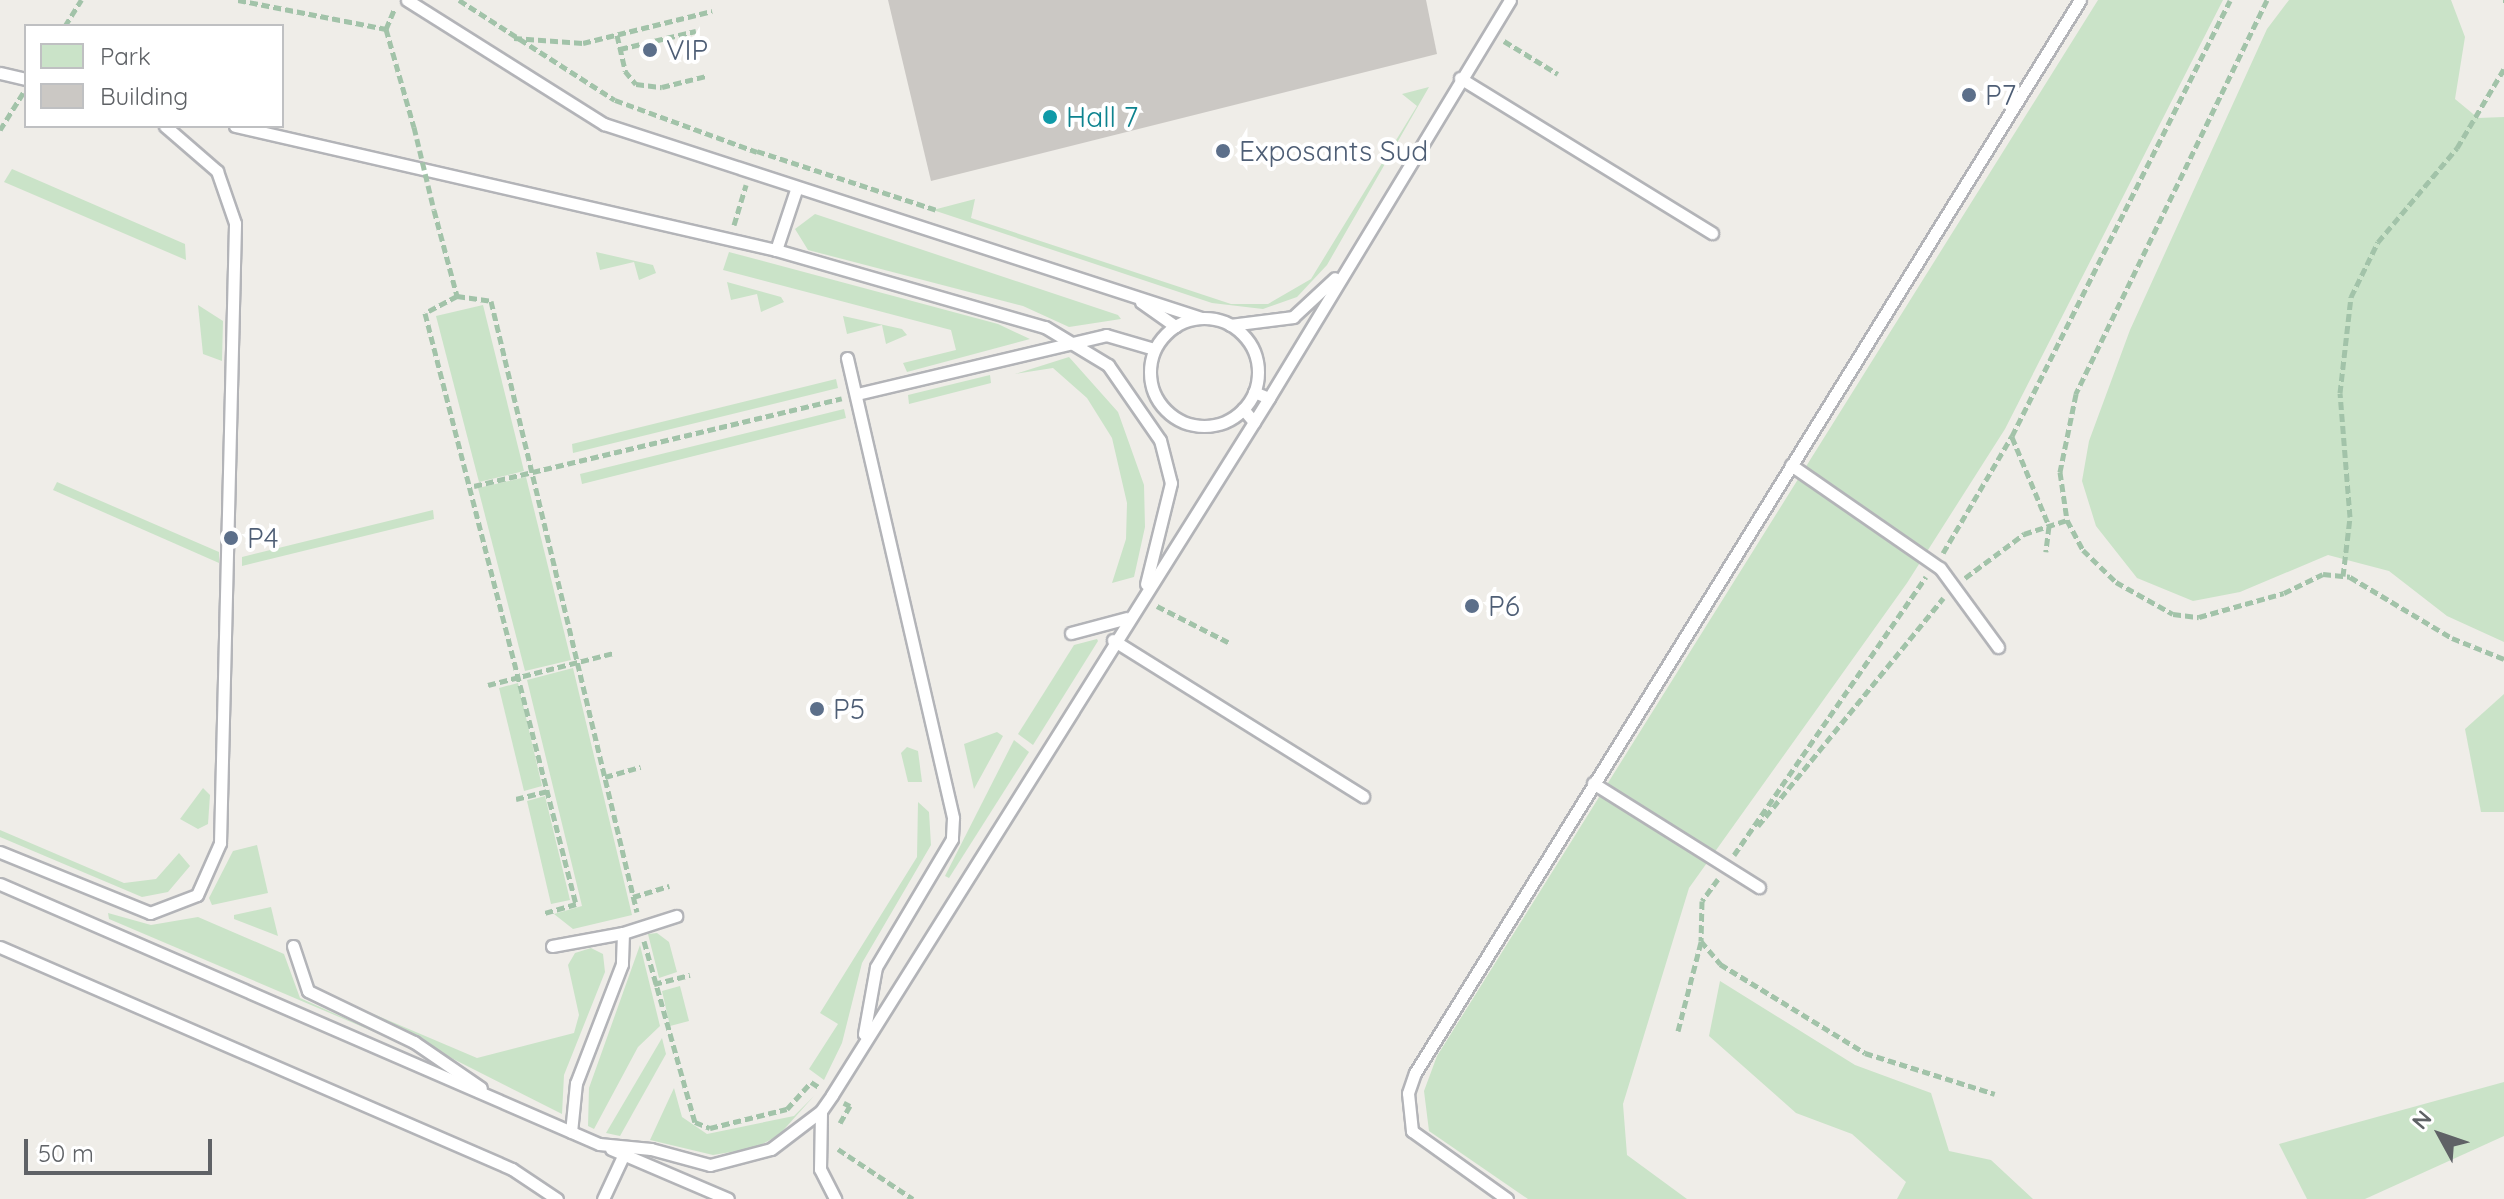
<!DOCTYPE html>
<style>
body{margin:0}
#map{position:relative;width:2504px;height:1199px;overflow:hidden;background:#efede8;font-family:Quicksand,sans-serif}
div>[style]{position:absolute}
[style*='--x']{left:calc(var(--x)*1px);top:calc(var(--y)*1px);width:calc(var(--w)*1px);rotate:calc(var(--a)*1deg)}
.green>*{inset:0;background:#cae3c8}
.building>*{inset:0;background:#cbc8c4}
.path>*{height:5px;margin-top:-2.5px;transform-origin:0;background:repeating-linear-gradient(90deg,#a2c3a9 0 8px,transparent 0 12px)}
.roads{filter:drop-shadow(2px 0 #b3b4b8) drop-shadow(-2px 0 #b3b4b8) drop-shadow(0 2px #b3b4b8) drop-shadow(0 -2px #b3b4b8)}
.service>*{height:11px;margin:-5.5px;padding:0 5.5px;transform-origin:5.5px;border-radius:5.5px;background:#fff}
.service>.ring{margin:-5.5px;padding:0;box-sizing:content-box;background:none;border:11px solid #fff;border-radius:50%}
.path-bridge>*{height:5px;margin-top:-2.5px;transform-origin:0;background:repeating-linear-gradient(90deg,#a2c3a9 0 8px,transparent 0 12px)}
.dots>*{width:22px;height:22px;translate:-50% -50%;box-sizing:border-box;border:4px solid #fff;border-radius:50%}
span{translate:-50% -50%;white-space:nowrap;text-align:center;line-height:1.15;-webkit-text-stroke:8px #fff;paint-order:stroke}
.service-label{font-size:28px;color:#4e5e75}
.left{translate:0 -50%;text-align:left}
.culture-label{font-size:28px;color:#0d838f}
.legend{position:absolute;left:24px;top:24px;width:260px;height:104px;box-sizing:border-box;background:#fff;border:2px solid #bfc0c2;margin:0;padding:10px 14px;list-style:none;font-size:24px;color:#5f6266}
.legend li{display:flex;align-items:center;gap:16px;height:40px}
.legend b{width:40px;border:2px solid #bfc0c2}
.north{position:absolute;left:2400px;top:1095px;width:80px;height:80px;-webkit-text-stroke:6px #fff;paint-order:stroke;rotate:310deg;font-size:22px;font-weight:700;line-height:32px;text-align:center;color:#5f6266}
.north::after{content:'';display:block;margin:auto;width:28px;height:36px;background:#5f6266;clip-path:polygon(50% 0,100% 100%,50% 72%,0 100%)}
.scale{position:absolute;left:24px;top:1139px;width:188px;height:36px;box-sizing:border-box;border:4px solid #5f6266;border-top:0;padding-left:10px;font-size:24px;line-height:28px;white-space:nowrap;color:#5f6266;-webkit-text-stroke:6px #fff;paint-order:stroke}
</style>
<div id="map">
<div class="green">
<i style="clip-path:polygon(2098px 0,2223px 0,2005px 429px,1907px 583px,1689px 888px,1623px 1104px,1627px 1155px,1687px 1199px,1528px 1199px,1429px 1131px,1424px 1091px,1437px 1056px)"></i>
<i style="clip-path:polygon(2289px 0,2451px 0,2465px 37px,2455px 99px,2478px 118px,2504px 117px,2504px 642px,2447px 616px,2389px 571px,2328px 555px,2240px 592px,2193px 601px,2137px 578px,2096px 526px,2082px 481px,2089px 441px,2130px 330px,2267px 29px)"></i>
<i style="clip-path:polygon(1429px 87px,1327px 265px,1297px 297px,1263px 309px,1212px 303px,933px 210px,975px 199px,971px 218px,1231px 304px,1268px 304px,1311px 279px,1417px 106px,1402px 94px)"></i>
<i style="clip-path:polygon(12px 169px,185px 244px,186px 260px,4px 182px)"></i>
<i style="clip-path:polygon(815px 214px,1118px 315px,1121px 319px,1069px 327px,1023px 306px,808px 250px,795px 229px)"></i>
<i style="clip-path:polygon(596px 252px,653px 265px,656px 273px,639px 280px,634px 262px,600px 270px)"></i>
<i style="clip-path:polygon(729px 252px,998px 324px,1030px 339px,907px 372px,903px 363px,956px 350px,951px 330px,723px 270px)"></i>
<i style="clip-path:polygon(727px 282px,781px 297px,784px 302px,761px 312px,757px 294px,731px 300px)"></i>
<i style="clip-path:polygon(198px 305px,223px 321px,222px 361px,203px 354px)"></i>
<i style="clip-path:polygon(483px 305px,524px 471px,479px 482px,436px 316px)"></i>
<i style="clip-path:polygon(843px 316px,902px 329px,907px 335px,886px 344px,882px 325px,847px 334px)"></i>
<i style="clip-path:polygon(1069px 357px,1118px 412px,1144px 485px,1145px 527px,1134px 577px,1112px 583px,1126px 539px,1127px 503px,1112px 438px,1087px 398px,1053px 368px,1015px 374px)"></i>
<i style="clip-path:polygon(990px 375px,991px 383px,909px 404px,908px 395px)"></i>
<i style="clip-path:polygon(836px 379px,838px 388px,573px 453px,572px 444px)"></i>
<i style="clip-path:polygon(844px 409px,846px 418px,582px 484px,580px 474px)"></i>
<i style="clip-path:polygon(526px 477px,571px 660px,525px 671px,478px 488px)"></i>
<i style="clip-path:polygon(57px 482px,219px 552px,219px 563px,53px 490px)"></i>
<i style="clip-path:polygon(433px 510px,434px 519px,242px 566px,242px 557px)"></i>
<i style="clip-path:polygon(1097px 639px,1098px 641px,1033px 745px,1018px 734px,1074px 645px)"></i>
<i style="clip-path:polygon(573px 668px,632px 915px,573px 929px,554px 914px,582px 906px,527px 680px)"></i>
<i style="clip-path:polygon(518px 683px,542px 786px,524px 791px,499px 688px)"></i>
<i style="clip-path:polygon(2504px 694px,2504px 812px,2481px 812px,2465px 729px)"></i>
<i style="clip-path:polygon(997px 732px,1003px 736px,974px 789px,964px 744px)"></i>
<i style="clip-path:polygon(1014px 740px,1029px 752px,949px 878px,945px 876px)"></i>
<i style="clip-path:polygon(907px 747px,918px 751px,922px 782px,908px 782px,901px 753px)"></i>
<i style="clip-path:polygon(203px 788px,210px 795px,208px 824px,198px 829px,180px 819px)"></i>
<i style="clip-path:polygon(545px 796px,570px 900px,551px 904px,527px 801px)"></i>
<i style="clip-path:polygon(918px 802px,929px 812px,931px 845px,862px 963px,842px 1043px,824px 1080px,809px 1069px,838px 1024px,820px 1013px,917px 857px)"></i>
<i style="clip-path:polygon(0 830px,124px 883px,156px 879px,179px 853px,190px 866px,168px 892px,142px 897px,0 837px)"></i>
<i style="clip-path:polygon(257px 845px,268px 893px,212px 905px,209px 898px,233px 851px)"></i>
<i style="clip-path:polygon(271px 907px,278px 936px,234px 919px,234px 915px)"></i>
<i style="clip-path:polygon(108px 913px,151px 925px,198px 917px,284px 954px,300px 998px,398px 1042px,109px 919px)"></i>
<i style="clip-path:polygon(657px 933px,669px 942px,677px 972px,659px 978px,648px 934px)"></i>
<i style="clip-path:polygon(640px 945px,660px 1026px,638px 1047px,594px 1129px,588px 1126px,589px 1088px)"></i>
<i style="clip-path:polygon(591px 948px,603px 954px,605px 972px,564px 1075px,562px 1114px,317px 990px,477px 1058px,574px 1033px,579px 1015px,568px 965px,575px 953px)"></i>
<i style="clip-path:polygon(1720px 981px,1855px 1065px,1931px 1093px,1949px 1151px,1991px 1160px,2033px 1199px,1897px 1199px,1906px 1182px,1852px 1134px,1796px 1113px,1709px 1036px)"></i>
<i style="clip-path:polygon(680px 986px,689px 1021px,670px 1026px,662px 991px)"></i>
<i style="clip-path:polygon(662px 1038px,666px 1054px,620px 1136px,606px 1133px)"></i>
<i style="clip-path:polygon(2504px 1082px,2504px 1136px,2365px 1199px,2307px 1199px,2279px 1144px)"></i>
<i style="clip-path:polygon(674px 1088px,682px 1117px,707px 1134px,794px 1116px,814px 1096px,779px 1135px,755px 1148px,713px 1155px,650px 1140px)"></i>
</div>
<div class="building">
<i style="clip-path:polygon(888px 0,1426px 0,1437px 54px,931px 181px)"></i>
</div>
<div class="path">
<i style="--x:238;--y:0;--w:151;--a:11.1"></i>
<i style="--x:386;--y:29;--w:102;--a:74.1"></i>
<i style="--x:459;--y:0;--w:185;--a:32.7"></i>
<i style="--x:615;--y:100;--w:151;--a:20.1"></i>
<i style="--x:2267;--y:0;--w:438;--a:115.9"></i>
<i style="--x:2076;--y:394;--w:80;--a:101.6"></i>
<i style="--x:2060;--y:472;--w:49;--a:81.7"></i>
<i style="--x:2067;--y:520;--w:34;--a:62"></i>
<i style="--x:2083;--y:550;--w:46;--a:44.1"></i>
<i style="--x:2116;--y:582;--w:65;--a:29.3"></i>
<i style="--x:2173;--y:614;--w:26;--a:7"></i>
<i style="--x:2199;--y:617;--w:88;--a:-15.8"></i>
<i style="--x:2284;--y:593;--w:43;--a:-26"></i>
<i style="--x:2323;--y:574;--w:27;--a:6"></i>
<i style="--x:2350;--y:577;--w:119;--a:30.9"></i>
<i style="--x:2452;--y:638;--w:56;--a:22"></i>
<i style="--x:2503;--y:0;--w:1;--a:0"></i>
<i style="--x:65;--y:26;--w:31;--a:-58"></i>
<i style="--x:386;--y:29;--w:23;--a:-67"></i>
<i style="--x:617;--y:35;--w:37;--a:77"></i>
<i style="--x:625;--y:71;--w:17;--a:50"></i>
<i style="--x:636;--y:84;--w:26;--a:7"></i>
<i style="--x:662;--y:87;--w:45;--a:-14"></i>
<i style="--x:514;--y:38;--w:69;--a:4.1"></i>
<i style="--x:583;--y:43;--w:133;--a:-13.9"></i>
<i style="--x:1504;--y:41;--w:63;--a:31.4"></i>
<i style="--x:620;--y:49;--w:78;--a:-13.3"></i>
<i style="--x:0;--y:130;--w:44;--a:-58.1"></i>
<i style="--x:757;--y:151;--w:188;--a:18.2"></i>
<i style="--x:434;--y:210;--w:89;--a:75"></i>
<i style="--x:457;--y:296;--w:36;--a:152"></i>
<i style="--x:425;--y:313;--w:610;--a:75.67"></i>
<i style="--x:576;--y:904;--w:33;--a:164"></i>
<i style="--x:734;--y:225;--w:42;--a:-73.3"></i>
<i style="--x:457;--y:296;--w:34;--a:8"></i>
<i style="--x:491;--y:301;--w:628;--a:76.56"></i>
<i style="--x:2012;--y:437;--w:96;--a:67.4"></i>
<i style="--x:2049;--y:526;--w:26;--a:97"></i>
<i style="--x:474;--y:486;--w:378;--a:-13.4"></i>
<i style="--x:1943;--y:553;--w:136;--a:-59.5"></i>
<i style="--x:2012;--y:436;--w:487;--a:-63.4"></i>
<i style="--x:2343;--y:576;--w:59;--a:-83.2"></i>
<i style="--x:2350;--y:517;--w:124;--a:-94.6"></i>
<i style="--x:2340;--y:393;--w:97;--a:-83.5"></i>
<i style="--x:2351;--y:297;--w:61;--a:-63.9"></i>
<i style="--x:2378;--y:242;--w:123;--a:-50"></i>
<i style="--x:2457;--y:148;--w:92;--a:-59.3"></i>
<i style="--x:1965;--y:578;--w:74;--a:-36.7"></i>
<i style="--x:2024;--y:534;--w:45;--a:-18"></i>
<i style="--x:1157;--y:606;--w:80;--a:26.9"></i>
<i style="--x:488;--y:685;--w:130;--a:-14.3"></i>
<i style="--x:605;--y:777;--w:37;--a:-16"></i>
<i style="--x:516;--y:799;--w:33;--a:-14"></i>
<i style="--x:1758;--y:826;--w:294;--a:-50.9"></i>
<i style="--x:1734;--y:855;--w:338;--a:-55.4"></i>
<i style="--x:1718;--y:879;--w:27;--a:126"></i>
<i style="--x:1702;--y:901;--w:40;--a:91.4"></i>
<i style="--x:1701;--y:941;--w:30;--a:50"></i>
<i style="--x:1720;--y:964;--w:170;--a:31.5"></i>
<i style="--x:1865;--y:1053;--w:136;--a:17.5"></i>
<i style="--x:633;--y:897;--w:38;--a:-17"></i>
<i style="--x:644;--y:941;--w:188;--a:74.3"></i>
<i style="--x:695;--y:1122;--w:16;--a:22"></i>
<i style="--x:710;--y:1128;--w:79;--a:-13.9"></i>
<i style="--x:787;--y:1109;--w:36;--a:-48"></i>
<i style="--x:811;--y:1082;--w:9;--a:32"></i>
<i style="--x:654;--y:984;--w:37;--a:-14"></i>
<i style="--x:1678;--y:1031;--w:92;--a:-75.5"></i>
<i style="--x:840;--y:1123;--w:20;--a:-60"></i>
<i style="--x:850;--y:1106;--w:7;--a:-153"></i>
<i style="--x:838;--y:1149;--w:90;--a:33.7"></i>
</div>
<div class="roads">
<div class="service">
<i style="--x:407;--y:0;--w:233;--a:32.2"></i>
<i style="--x:604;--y:124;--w:628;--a:18"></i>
<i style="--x:0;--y:73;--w:27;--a:13"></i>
<i style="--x:1460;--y:78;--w:296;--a:31.6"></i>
<i style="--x:235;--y:126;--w:555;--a:12.91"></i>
<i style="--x:776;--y:250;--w:280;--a:16"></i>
<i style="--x:1045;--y:327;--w:74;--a:31.1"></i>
<i style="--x:1108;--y:365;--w:91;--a:55.3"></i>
<i style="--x:1160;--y:440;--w:44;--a:75.7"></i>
<i style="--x:1171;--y:483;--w:104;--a:103.9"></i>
<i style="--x:776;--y:250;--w:63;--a:-71.6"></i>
<i style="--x:1141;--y:302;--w:42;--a:35.2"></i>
<i class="ring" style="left:1150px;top:318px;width:97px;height:97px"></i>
<i style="--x:1230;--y:325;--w:64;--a:-7.2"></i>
<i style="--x:1293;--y:317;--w:57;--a:-42.9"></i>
<i style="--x:847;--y:358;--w:472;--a:77"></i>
<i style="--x:953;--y:818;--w:21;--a:93"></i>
<i style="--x:952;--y:839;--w:149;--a:120.7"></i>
<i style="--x:876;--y:967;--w:68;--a:100.2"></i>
<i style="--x:1254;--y:392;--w:16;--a:22"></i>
<i style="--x:1269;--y:398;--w:465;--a:-58.8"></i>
<i style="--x:857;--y:394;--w:256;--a:-13.3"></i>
<i style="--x:1106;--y:335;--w:50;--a:16.3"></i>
<i style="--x:1254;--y:422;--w:28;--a:-58"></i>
<i style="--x:1791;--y:465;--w:181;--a:34.7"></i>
<i style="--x:1940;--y:568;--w:98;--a:53.7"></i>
<i style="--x:1071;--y:633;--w:58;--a:-15"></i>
<i style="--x:1113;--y:640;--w:295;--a:32"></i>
<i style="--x:1593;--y:783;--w:196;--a:32.1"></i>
<i style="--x:0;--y:852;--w:162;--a:22.1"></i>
<i style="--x:150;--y:913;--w:50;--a:-21"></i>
<i style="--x:197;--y:895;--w:57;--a:-66.1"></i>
<i style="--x:220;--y:843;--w:620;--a:-88.61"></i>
<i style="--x:235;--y:223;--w:55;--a:-109.1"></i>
<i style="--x:217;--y:171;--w:69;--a:-139.1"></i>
<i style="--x:0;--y:884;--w:653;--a:23.46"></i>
<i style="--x:599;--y:1144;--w:52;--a:5.5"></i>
<i style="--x:651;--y:1149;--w:61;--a:15.2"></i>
<i style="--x:710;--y:1165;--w:63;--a:-14.7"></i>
<i style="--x:771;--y:1149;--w:63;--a:-37.2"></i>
<i style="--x:821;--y:1111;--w:19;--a:-55"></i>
<i style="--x:832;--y:1095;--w:794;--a:-57.91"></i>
<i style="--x:1254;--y:422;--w:17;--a:-130"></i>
<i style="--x:623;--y:933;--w:56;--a:-17.8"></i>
<i style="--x:293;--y:946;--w:47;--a:71.6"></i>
<i style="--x:308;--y:991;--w:118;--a:25.7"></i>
<i style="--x:414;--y:1042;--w:81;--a:34.5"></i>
<i style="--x:552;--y:946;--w:72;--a:-10.4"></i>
<i style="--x:623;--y:933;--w:31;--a:92"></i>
<i style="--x:622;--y:964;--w:128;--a:111.1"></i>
<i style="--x:576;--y:1083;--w:49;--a:95.8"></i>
<i style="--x:0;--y:947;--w:558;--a:23.44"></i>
<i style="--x:512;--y:1169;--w:54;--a:33.7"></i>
<i style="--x:821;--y:1112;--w:57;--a:91"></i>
<i style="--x:820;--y:1169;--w:34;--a:63"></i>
<i style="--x:611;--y:1149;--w:127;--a:23.1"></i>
<i style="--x:603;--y:1199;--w:50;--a:-65"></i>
<i style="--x:1507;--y:1199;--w:117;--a:-144.4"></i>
<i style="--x:1412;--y:1131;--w:38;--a:-96"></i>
<i style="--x:1408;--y:1093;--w:21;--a:-71"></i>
<i style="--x:1415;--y:1073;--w:1262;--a:-58.21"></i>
</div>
</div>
<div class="path-bridge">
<i style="--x:414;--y:127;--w:85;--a:76.5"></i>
</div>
<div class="dots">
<i style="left:650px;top:50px;background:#5c6f8a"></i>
<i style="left:1969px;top:95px;background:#5c6f8a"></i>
<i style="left:1050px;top:117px;background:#0f9aa8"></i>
<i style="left:1223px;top:151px;background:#5c6f8a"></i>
<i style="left:231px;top:538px;background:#5c6f8a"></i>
<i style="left:1472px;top:606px;background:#5c6f8a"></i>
<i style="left:817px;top:709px;background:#5c6f8a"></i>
</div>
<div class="service-label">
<span class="left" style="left:666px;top:50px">VIP</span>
<span class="left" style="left:1985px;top:95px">P7</span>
<span class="left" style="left:1239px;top:151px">Exposants Sud</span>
<span class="left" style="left:247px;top:538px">P4</span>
<span class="left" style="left:1488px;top:606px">P6</span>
<span class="left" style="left:833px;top:709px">P5</span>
</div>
<div class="culture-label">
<span class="left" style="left:1066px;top:117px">Hall 7</span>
</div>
<ul class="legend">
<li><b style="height:22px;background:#cae3c8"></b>Park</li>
<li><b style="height:22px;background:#cbc8c4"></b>Building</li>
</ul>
<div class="north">N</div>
<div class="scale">50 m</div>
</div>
